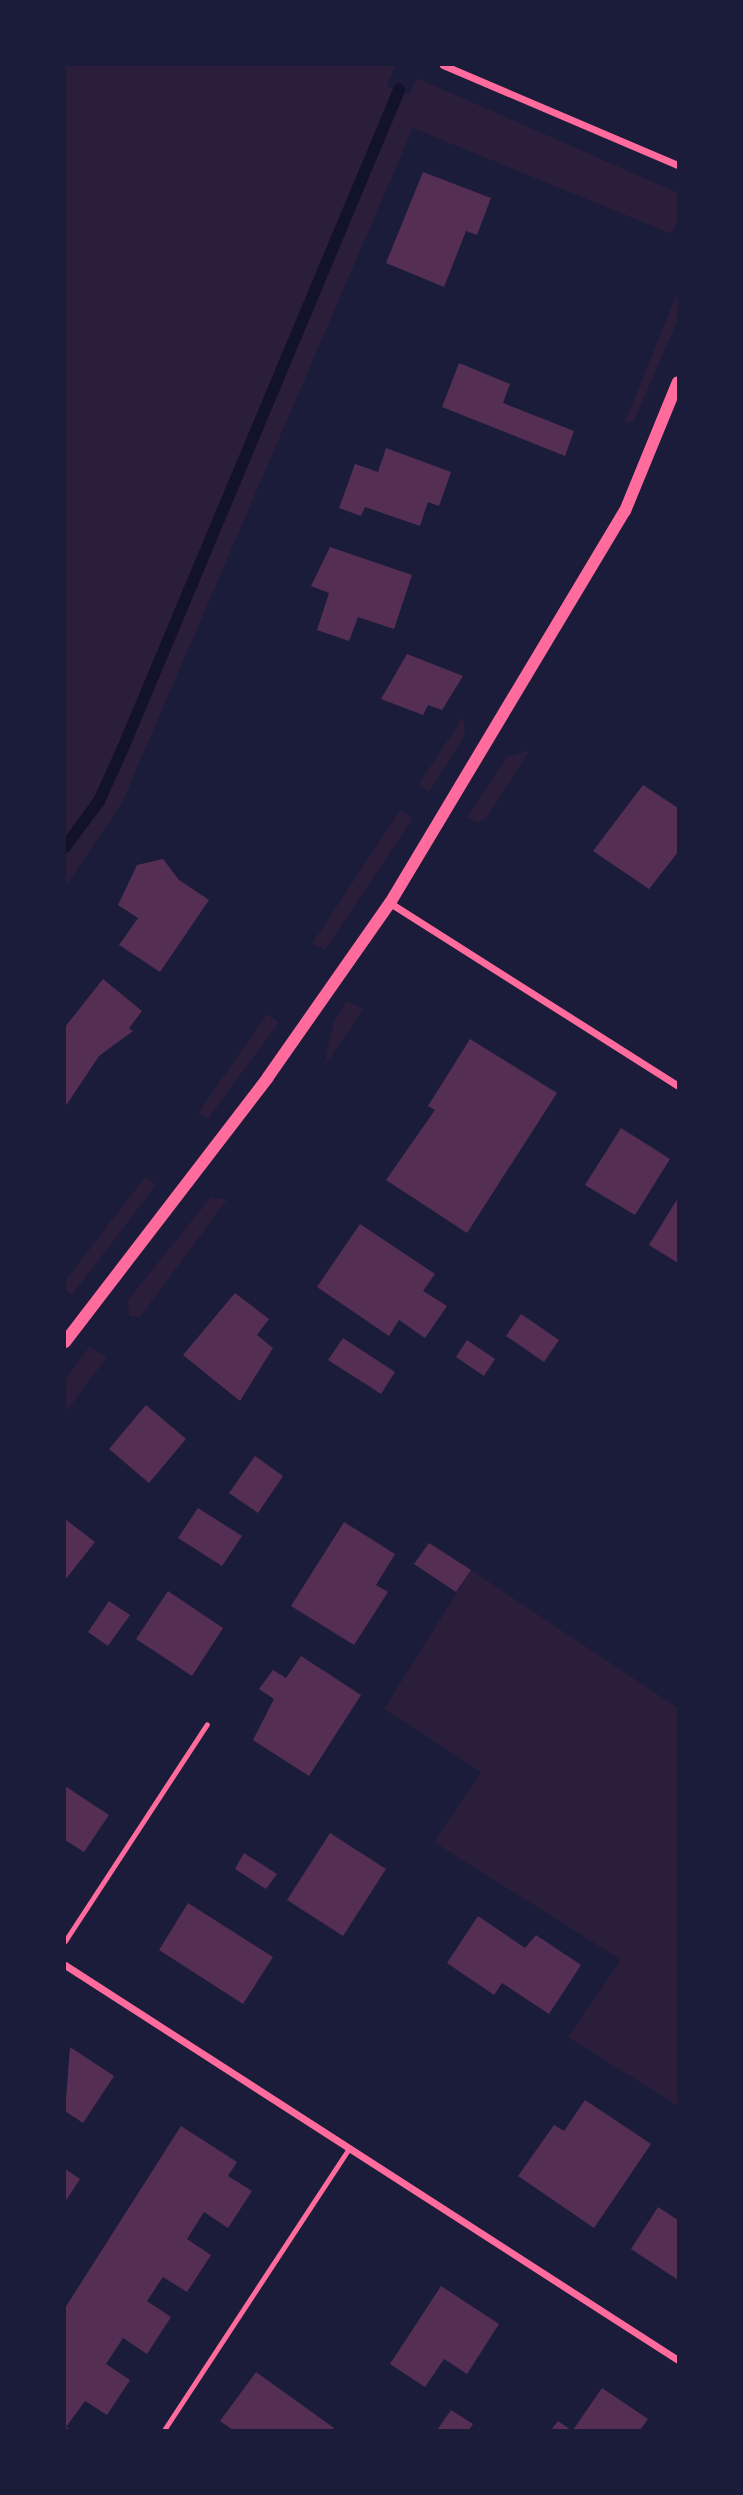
<!DOCTYPE html>
<style>
body{margin:0}
#map{position:relative;width:743px;height:2495px;overflow:hidden;background:#1b1b3a;font-family:"Public Sans",sans-serif}
div>[style]{position:absolute}
[style*='--x']{left:calc(var(--x)*1px);top:calc(var(--y)*1px);width:calc(var(--w)*1px);rotate:calc(var(--a)*1deg)}
.green>*{inset:0;background:#2a1e3b}
.stream>*{height:12px;margin:-6px;padding:0 6px;transform-origin:6px;border-radius:6px;background:#12122b}
.building>*{inset:0;background:#542f53}
.service>*{height:5px;margin:-2.5px;padding:0 2.5px;transform-origin:2.5px;border-radius:2.5px;background:#ff6b9d}
.minor>*{height:7px;margin:-3.5px;padding:0 3.5px;transform-origin:3.5px;border-radius:3.5px;background:#ff6b9d}
.tertiary>*{height:12px;margin:-6px;padding:0 6px;transform-origin:6px;border-radius:6px;background:#ff6b9d}
span{translate:-50% -50%;white-space:nowrap;text-align:center;line-height:1.15;-webkit-text-stroke:7px #1b1b3a;paint-order:stroke}
.frame{position:absolute;inset:0;border:66px solid #1b1b3a;pointer-events:none}
</style>
<div id="map">
<div class="green">
<i style="clip-path:polygon(65px 65px,396px 65px,387px 86px,408px 95px,417px 78px,678px 193px,678px 217px,672px 234px,413px 128px,121px 805px,65px 887px)"></i>
<i style="clip-path:polygon(678px 291px,678px 319px,634px 421px,624px 424px)"></i>
<i style="clip-path:polygon(463px 717px,465px 735px,429px 792px,418px 785px)"></i>
<i style="clip-path:polygon(530px 750px,487px 817px,478px 823px,467px 817px,507px 757px)"></i>
<i style="clip-path:polygon(400px 810px,413px 818px,325px 950px,312px 944px)"></i>
<i style="clip-path:polygon(347px 1001px,364px 1009px,324px 1066px,334px 1022px)"></i>
<i style="clip-path:polygon(267px 1014px,279px 1022px,208px 1119px,198px 1113px)"></i>
<i style="clip-path:polygon(145px 1177px,156px 1185px,72px 1295px,65px 1290px,65px 1281px)"></i>
<i style="clip-path:polygon(211px 1197px,227px 1200px,140px 1317px,129px 1316px,128px 1300px)"></i>
<i style="clip-path:polygon(89px 1347px,107px 1357px,65px 1413px,65px 1380px)"></i>
<i style="clip-path:polygon(471px 1570px,678px 1708px,678px 2106px,568px 2037px,621px 1960px,434px 1842px,481px 1772px,384px 1709px)"></i>
</div>
<div class="stream">
<i style="--x:65;--y:847;--w:57;--a:-53.5"></i>
<i style="--x:99;--y:801;--w:58;--a:-65.6"></i>
<i style="--x:123;--y:748;--w:714;--a:-67.24"></i>
</div>
<div class="building">
<i style="clip-path:polygon(423px 172px,491px 198px,477px 235px,466px 231px,444px 287px,386px 263px)"></i>
<i style="clip-path:polygon(459px 363px,510px 384px,503px 403px,574px 431px,565px 456px,442px 407px)"></i>
<i style="clip-path:polygon(386px 448px,451px 472px,439px 506px,428px 502px,420px 526px,365px 507px,361px 516px,339px 508px,355px 464px,378px 472px)"></i>
<i style="clip-path:polygon(330px 547px,412px 575px,394px 629px,358px 617px,349px 641px,317px 630px,329px 593px,311px 586px)"></i>
<i style="clip-path:polygon(407px 654px,463px 676px,442px 710px,428px 705px,423px 715px,381px 699px)"></i>
<i style="clip-path:polygon(643px 785px,678px 808px,678px 852px,649px 889px,593px 851px)"></i>
<i style="clip-path:polygon(163px 859px,179px 880px,209px 900px,160px 972px,119px 945px,138px 918px,118px 905px,137px 865px)"></i>
<i style="clip-path:polygon(103px 979px,142px 1011px,129px 1028px,133px 1031px,99px 1056px,65px 1107px,65px 1027px)"></i>
<i style="clip-path:polygon(470px 1039px,557px 1093px,467px 1233px,386px 1180px,435px 1110px,428px 1106px)"></i>
<i style="clip-path:polygon(621px 1128px,670px 1159px,635px 1215px,585px 1185px)"></i>
<i style="clip-path:polygon(678px 1198px,678px 1263px,649px 1245px)"></i>
<i style="clip-path:polygon(360px 1224px,435px 1274px,423px 1291px,447px 1306px,425px 1338px,399px 1320px,389px 1336px,317px 1287px)"></i>
<i style="clip-path:polygon(235px 1293px,269px 1319px,257px 1335px,273px 1348px,240px 1401px,183px 1355px)"></i>
<i style="clip-path:polygon(521px 1314px,559px 1340px,544px 1362px,506px 1336px)"></i>
<i style="clip-path:polygon(343px 1338px,395px 1372px,381px 1394px,328px 1360px)"></i>
<i style="clip-path:polygon(467px 1340px,495px 1359px,484px 1376px,456px 1357px)"></i>
<i style="clip-path:polygon(146px 1405px,186px 1439px,149px 1483px,109px 1449px)"></i>
<i style="clip-path:polygon(255px 1456px,283px 1476px,258px 1513px,229px 1493px)"></i>
<i style="clip-path:polygon(198px 1508px,242px 1536px,222px 1566px,178px 1538px)"></i>
<i style="clip-path:polygon(65px 1519px,95px 1542px,65px 1580px)"></i>
<i style="clip-path:polygon(344px 1522px,395px 1554px,376px 1585px,388px 1592px,354px 1645px,291px 1606px)"></i>
<i style="clip-path:polygon(429px 1543px,471px 1570px,456px 1592px,414px 1564px)"></i>
<i style="clip-path:polygon(168px 1591px,223px 1628px,192px 1676px,136px 1639px)"></i>
<i style="clip-path:polygon(109px 1601px,130px 1615px,108px 1646px,88px 1632px)"></i>
<i style="clip-path:polygon(301px 1656px,361px 1695px,309px 1776px,253px 1740px,274px 1699px,259px 1689px,273px 1670px,286px 1678px)"></i>
<i style="clip-path:polygon(65px 1786px,109px 1815px,84px 1852px,65px 1840px)"></i>
<i style="clip-path:polygon(330px 1833px,386px 1869px,343px 1936px,287px 1900px)"></i>
<i style="clip-path:polygon(244px 1853px,277px 1874px,266px 1889px,235px 1869px)"></i>
<i style="clip-path:polygon(188px 1903px,273px 1957px,243px 2004px,159px 1950px)"></i>
<i style="clip-path:polygon(478px 1916px,525px 1948px,536px 1935px,581px 1965px,549px 2014px,502px 1983px,494px 1995px,447px 1963px)"></i>
<i style="clip-path:polygon(70px 2047px,114px 2076px,83px 2123px,65px 2111px)"></i>
<i style="clip-path:polygon(585px 2100px,651px 2144px,594px 2228px,518px 2176px,554px 2125px,564px 2131px)"></i>
<i style="clip-path:polygon(181px 2126px,237px 2162px,228px 2176px,252px 2191px,228px 2228px,204px 2212px,187px 2239px,211px 2255px,187px 2292px,163px 2277px,147px 2301px,171px 2317px,147px 2354px,123px 2338px,106px 2364px,130px 2380px,107px 2415px,85px 2401px,66px 2427px,71px 2430px,65px 2430px,65px 2308px)"></i>
<i style="clip-path:polygon(65px 2169px,80px 2179px,65px 2202px)"></i>
<i style="clip-path:polygon(658px 2207px,678px 2220px,678px 2280px,631px 2249px)"></i>
<i style="clip-path:polygon(441px 2286px,499px 2324px,467px 2374px,444px 2359px,425px 2387px,390px 2364px)"></i>
<i style="clip-path:polygon(256px 2372px,334px 2428px,332px 2430px,233px 2430px,220px 2421px)"></i>
<i style="clip-path:polygon(602px 2388px,648px 2419px,640px 2430px,573px 2430px)"></i>
<i style="clip-path:polygon(451px 2410px,473px 2424px,469px 2430px,437px 2430px)"></i>
<i style="clip-path:polygon(558px 2421px,571px 2430px,551px 2430px)"></i>
</div>
<div class="service">
<i style="--x:65;--y:1941;--w:259;--a:-56.8"></i>
<i style="--x:164;--y:2430;--w:337;--a:-56.7"></i>
</div>
<div class="minor">
<i style="--x:443;--y:65;--w:255;--a:23.1"></i>
<i style="--x:390;--y:903;--w:341;--a:32.4"></i>
<i style="--x:65;--y:1965;--w:729;--a:32.8"></i>
</div>
<div class="tertiary">
<i style="--x:65;--y:1342;--w:334;--a:-52.5"></i>
<i style="--x:268;--y:1077;--w:213;--a:-55"></i>
<i style="--x:390;--y:903;--w:457;--a:-59.1"></i>
<i style="--x:625;--y:511;--w:139;--a:-67.7"></i>
</div>
<div class="frame"></div>
</div>
